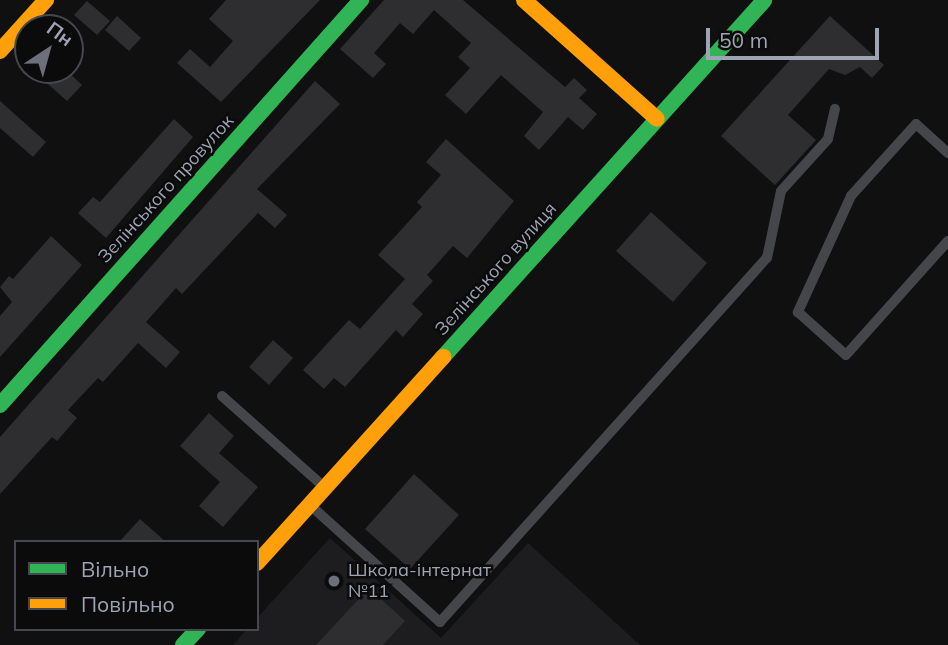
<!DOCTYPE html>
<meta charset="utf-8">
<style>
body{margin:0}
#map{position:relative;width:948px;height:645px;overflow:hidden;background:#101011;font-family:Mulish,sans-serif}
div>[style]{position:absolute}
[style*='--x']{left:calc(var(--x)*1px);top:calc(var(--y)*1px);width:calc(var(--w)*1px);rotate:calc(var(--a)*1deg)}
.built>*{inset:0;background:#1d1d20}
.building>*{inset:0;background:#2e2e31}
.lane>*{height:10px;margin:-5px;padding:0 5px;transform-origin:5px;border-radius:5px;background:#44464a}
.fast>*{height:16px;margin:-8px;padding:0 8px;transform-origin:8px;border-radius:8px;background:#30b455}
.slow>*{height:16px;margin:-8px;padding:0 8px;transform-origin:8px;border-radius:8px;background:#ff9f0a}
.dots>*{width:19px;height:19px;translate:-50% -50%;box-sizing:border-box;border:4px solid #0b0b0c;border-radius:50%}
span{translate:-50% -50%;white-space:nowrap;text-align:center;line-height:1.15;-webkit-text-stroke:5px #0b0b0c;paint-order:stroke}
.street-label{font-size:18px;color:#9fa4b4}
.poi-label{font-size:18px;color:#9fa4b4}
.left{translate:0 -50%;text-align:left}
.legend{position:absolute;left:14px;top:540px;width:245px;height:91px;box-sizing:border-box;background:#0b0b0c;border:2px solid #46484f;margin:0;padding:9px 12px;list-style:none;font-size:21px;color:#9fa4b4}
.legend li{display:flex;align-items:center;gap:14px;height:35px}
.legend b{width:35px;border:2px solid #46484f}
.north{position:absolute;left:14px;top:14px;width:70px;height:70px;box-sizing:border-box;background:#0b0b0c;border:2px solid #46484f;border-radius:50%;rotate:36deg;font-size:19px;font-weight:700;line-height:28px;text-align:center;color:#9fa4b4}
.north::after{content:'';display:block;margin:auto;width:24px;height:32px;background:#6d707b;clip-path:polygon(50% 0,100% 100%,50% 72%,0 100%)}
.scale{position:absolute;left:706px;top:28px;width:173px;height:32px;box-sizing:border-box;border:4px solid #9fa4b4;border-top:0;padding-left:9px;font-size:21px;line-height:24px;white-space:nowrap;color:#9fa4b4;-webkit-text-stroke:5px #0b0b0c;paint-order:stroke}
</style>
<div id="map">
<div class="built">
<i style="clip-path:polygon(330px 538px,441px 638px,528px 543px,640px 645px,233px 645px,247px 629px,257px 629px,257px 618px)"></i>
</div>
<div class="building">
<i style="clip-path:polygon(226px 0,320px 0,221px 102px,177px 63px,190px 49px,210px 67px,233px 41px,209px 19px)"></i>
<i style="clip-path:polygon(384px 0,463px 0,565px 87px,574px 78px,587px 90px,579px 98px,597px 114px,583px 130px,568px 117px,539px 150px,524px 136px,543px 112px,501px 75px,466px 114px,445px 95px,470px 68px,458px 57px,471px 43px,434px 10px,413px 34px,400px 23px,374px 53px,386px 64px,373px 78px,340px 49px)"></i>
<i style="clip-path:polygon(87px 1px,110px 21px,97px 35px,74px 15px)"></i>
<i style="clip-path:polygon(117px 16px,141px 38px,129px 51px,105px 30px)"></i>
<i style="clip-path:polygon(830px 16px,884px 65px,872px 78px,860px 67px,845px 75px,829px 69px,788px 115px,816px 140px,775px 185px,721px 136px)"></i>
<i style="clip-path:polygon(32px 70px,66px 70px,82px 85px,67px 101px)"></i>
<i style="clip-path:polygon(315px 81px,340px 104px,257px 189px,287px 215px,275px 228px,258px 213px,182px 294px,176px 288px,146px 322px,180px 352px,166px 368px,138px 343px,103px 382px,98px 378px,68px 410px,77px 418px,57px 441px,52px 437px,0 494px,0 437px)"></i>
<i style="clip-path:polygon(0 101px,46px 142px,33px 157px,0 128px)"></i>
<i style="clip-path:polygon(174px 119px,193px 137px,106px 238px,78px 213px,93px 197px,100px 202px)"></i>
<i style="clip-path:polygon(446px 139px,514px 201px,467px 258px,453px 246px,427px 275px,433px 281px,412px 304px,423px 314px,403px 337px,396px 330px,345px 387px,334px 378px,324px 389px,303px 370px,349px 320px,360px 329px,405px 279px,378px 255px,422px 207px,417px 202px,441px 175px,426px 162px)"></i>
<i style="clip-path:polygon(651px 212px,707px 263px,673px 302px,616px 251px)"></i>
<i style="clip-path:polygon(51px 236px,82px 265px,0 357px,0 316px,12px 302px,0 287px,9px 276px,13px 279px)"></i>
<i style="clip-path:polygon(273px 340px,293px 358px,269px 385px,249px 367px)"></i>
<i style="clip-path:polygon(209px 413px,234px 436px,219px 453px,258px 487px,223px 527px,199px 506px,220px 482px,180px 446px)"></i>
<i style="clip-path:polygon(414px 474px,459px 515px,410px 569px,365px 529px)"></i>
<i style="clip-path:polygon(140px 519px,166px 542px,119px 542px)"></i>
<i style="clip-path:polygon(369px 588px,405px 621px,383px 645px,316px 645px)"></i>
</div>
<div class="lane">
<i style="--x:948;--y:153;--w:43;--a:-137.8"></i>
<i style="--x:916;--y:124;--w:97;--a:132.1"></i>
<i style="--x:851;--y:196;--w:128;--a:114.6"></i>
<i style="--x:798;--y:312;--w:64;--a:41.9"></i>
<i style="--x:846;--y:355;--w:153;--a:-48.2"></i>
<i style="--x:222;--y:396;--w:137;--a:41.7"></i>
<i style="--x:310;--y:505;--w:175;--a:42"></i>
<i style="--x:440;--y:622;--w:489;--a:-48.1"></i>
<i style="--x:767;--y:258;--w:68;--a:-78.2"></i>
<i style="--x:781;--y:191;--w:70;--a:-47.9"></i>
<i style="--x:828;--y:139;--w:31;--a:-77"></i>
</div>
<div class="fast">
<i style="--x:443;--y:357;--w:480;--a:-48"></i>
<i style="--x:0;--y:405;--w:543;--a:-48.29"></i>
<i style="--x:183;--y:645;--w:22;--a:-47"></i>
</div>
<div class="slow">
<i style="--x:524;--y:0;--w:178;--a:41.8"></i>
<i style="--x:0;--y:51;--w:69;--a:-48"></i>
<i style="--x:257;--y:563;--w:278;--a:-47.9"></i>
</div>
<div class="dots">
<i style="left:334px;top:581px;background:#6d707b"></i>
</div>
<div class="street-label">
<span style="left:166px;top:189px;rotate:-48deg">Зелінського провулок</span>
<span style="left:496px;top:269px;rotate:-48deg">Зелінського вулиця</span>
</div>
<div class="poi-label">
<span class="left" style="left:348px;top:581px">Школа-інтернат<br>№11</span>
</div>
<ul class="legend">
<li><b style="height:9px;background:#30b455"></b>Вільно</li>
<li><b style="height:9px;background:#ff9f0a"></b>Повільно</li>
</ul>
<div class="north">Пн</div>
<div class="scale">50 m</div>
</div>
